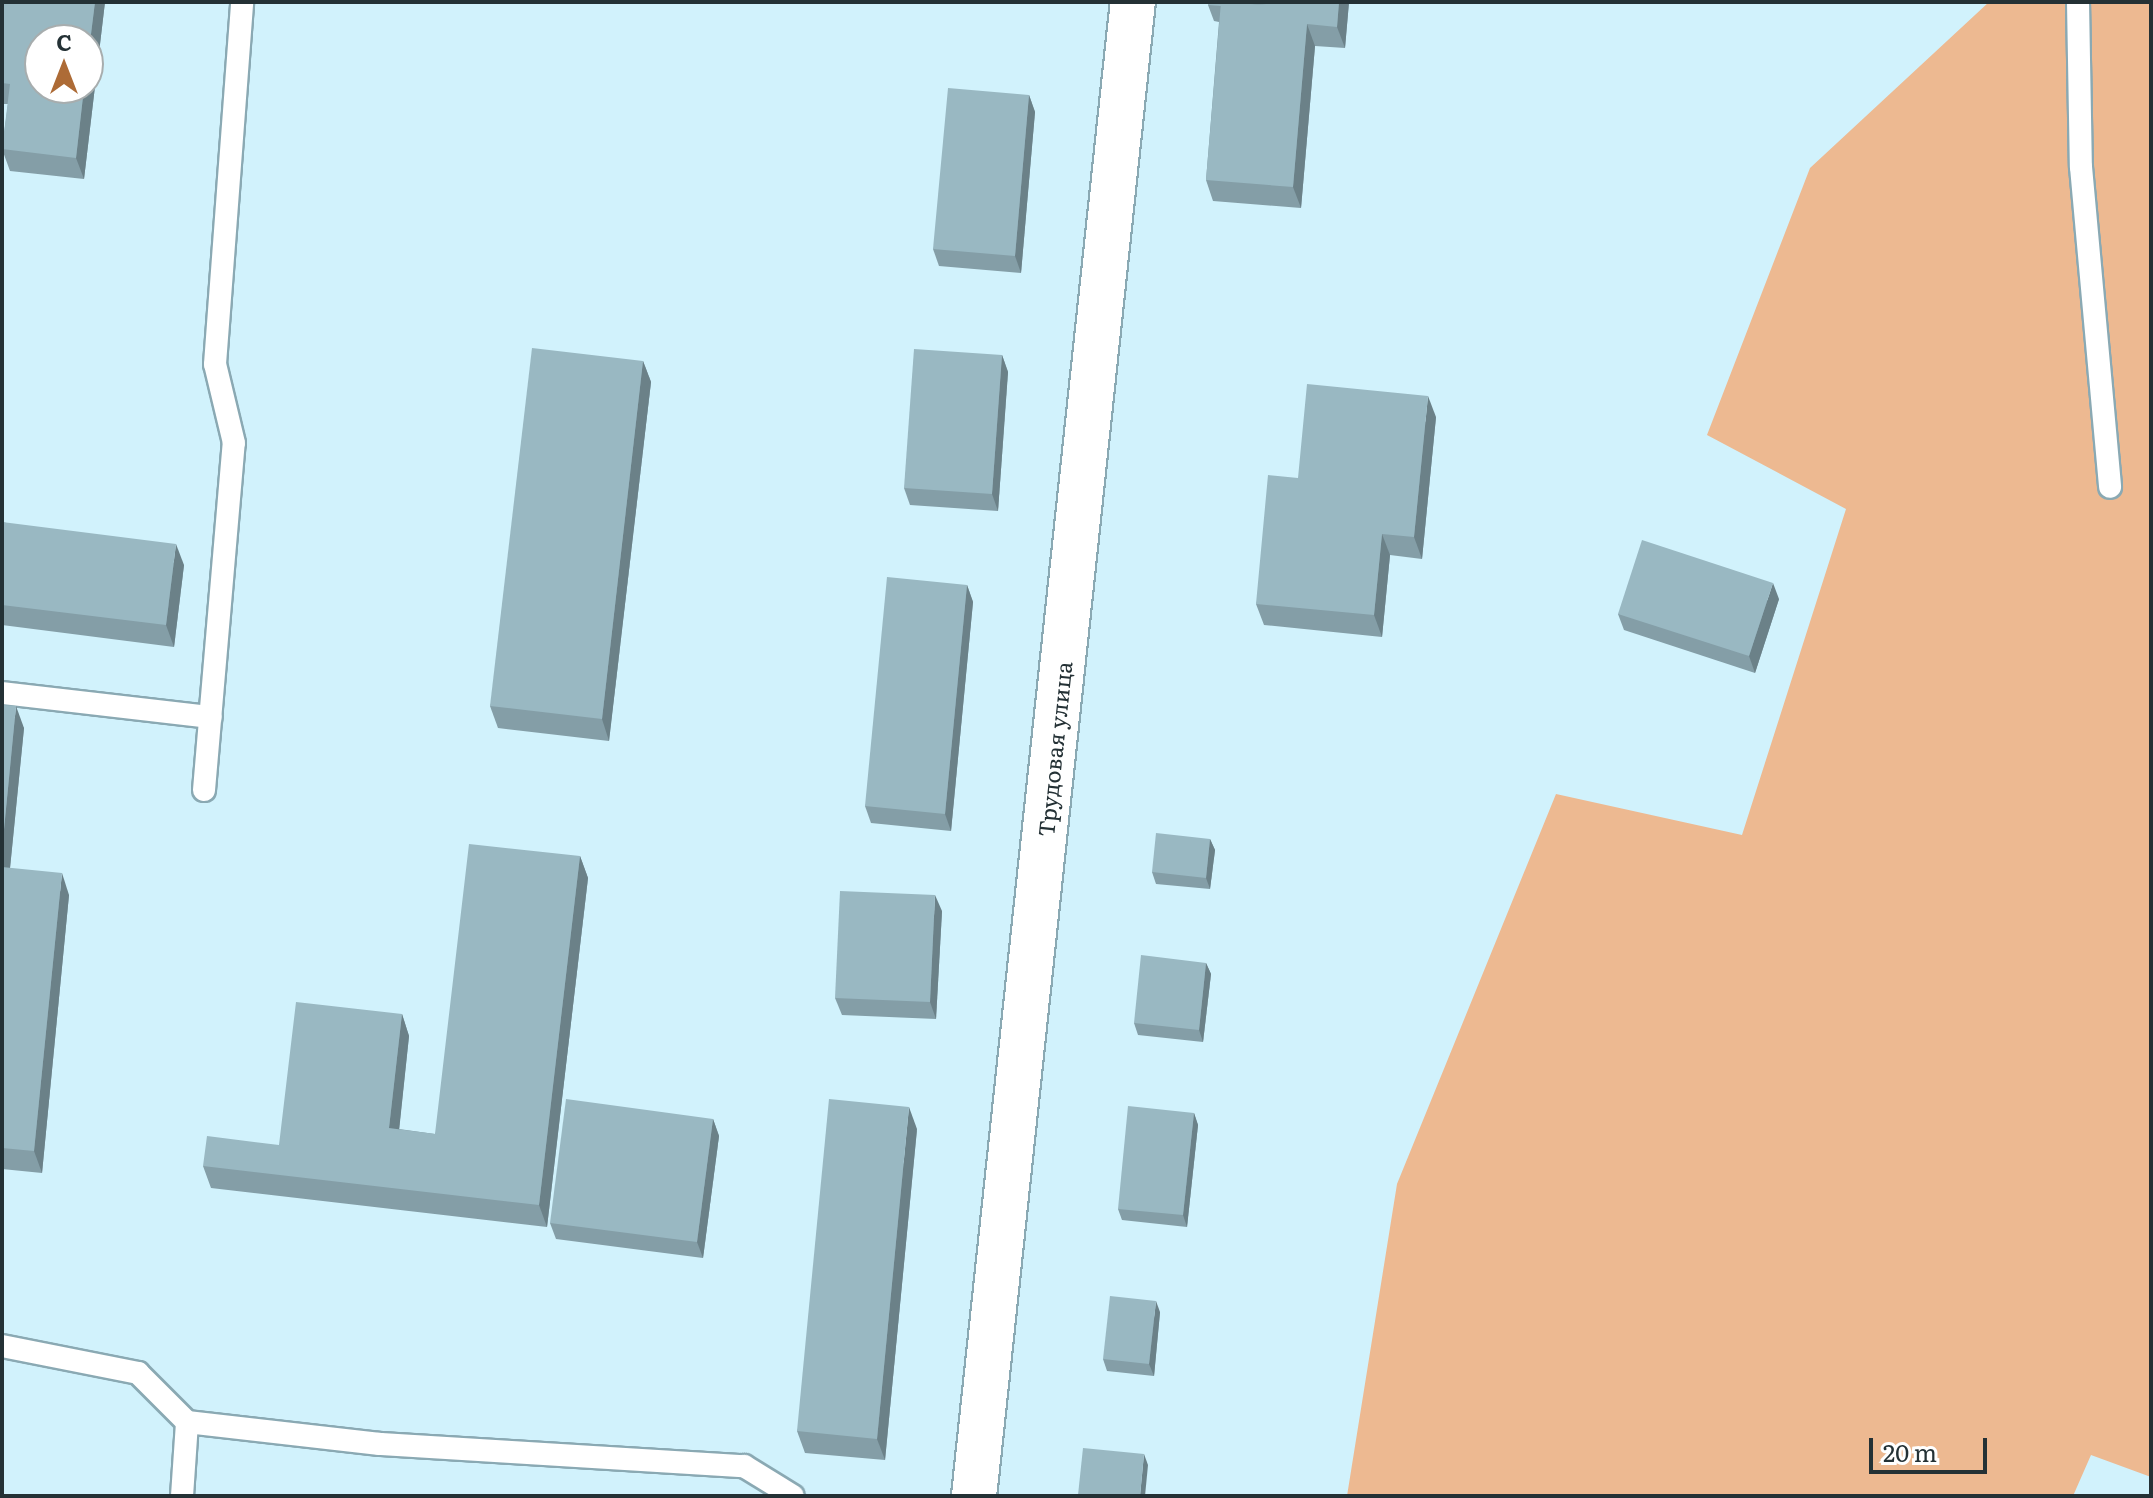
<!DOCTYPE html>
<meta charset="utf-8">
<style>
body{margin:0}
#map{position:relative;width:2153px;height:1498px;overflow:hidden;background:#d1f2fc;font-family:Literata,serif}
div>[style]{position:absolute}
[style*='--x']{left:calc(var(--x)*1px);top:calc(var(--y)*1px);width:calc(var(--w)*1px);rotate:calc(var(--a)*1deg)}
.green>*{inset:0;background:#edb991}
.roads{filter:drop-shadow(2px 0 #8aa9b3) drop-shadow(-2px 0 #8aa9b3) drop-shadow(0 2px #8aa9b3) drop-shadow(0 -2px #8aa9b3)}
.lane>*{height:22px;margin:-11px;padding:0 11px;transform-origin:11px;border-radius:11px;background:#fff}
.secondary>*{height:44px;margin:-22px;padding:0 22px;transform-origin:22px;border-radius:22px;background:#fff}
.wall>*{inset:0;background:#849ea7}
.shaded-wall>*{inset:0;background:#6b8188}
.building>*{inset:0;background:#99b8c2}
span{translate:-50% -50%;white-space:nowrap;text-align:center;line-height:1.15;-webkit-text-stroke:7px #fff;paint-order:stroke}
.street-label{font-size:22px;color:#243135}
.frame{position:absolute;inset:0;border:4px solid #243135;pointer-events:none}
.north{position:absolute;left:24px;top:24px;width:80px;height:80px;box-sizing:border-box;background:#fff;border:2px solid #a7adae;border-radius:50%;rotate:0deg;font-size:22px;font-weight:700;line-height:32px;text-align:center;color:#243135}
.north::after{content:'';display:block;margin:auto;width:28px;height:36px;background:#ad6b36;clip-path:polygon(50% 0,100% 100%,50% 72%,0 100%)}
.scale{position:absolute;left:1869px;top:1438px;width:118px;height:36px;box-sizing:border-box;border:4px solid #243135;border-top:0;padding-left:10px;font-size:24px;line-height:28px;white-space:nowrap;color:#243135;-webkit-text-stroke:6px #fff;paint-order:stroke}
</style>
<div id="map">
<div class="green">
<i style="clip-path:polygon(1989px 2px,2151px 2px,2151px 1477px,2091px 1455px,2073px 1496px,1347px 1496px,1397px 1184px,1556px 794px,1742px 835px,1846px 509px,1707px 435px,1810px 168px)"></i>
</div>
<div class="roads">
<div class="lane">
<i style="--x:2078;--y:2;--w:165;--a:89"></i>
<i style="--x:2081;--y:167;--w:321;--a:84.8"></i>
<i style="--x:2;--y:693;--w:210;--a:6.6"></i>
<i style="--x:204;--y:790;--w:348;--a:-85.1"></i>
<i style="--x:234;--y:443;--w:81;--a:-103.5"></i>
<i style="--x:215;--y:364;--w:363;--a:-85.7"></i>
<i style="--x:2;--y:1346;--w:139;--a:11.2"></i>
<i style="--x:138;--y:1373;--w:69;--a:45"></i>
<i style="--x:182;--y:1496;--w:74;--a:-86.1"></i>
<i style="--x:187;--y:1422;--w:194;--a:6.5"></i>
<i style="--x:380;--y:1444;--w:365;--a:3.5"></i>
<i style="--x:744;--y:1466;--w:57;--a:31.5"></i>
</div>
<div class="secondary">
<i style="--x:974;--y:1496;--w:1502;--a:-83.93"></i>
</div>
</div>
<div class="wall">
<i style="clip-path:polygon(2px 2px,105px 2px,84px 179px,10px 171px,2px 149px,8px 104px,2px 104px)"></i>
<i style="clip-path:polygon(1208px 2px,1349px 2px,1345px 48px,1315px 46px,1301px 208px,1213px 201px,1206px 180px,1219px 22px,1214px 21px,1208px 5px)"></i>
<i style="clip-path:polygon(1029px 95px,1035px 112px,1021px 273px,939px 266px,933px 249px)"></i>
<i style="clip-path:polygon(1002px 355px,1008px 372px,998px 511px,910px 505px,904px 488px)"></i>
<i style="clip-path:polygon(643px 361px,651px 382px,609px 741px,498px 728px,490px 706px)"></i>
<i style="clip-path:polygon(1436px 417px,1422px 559px,1390px 555px,1382px 637px,1264px 625px,1256px 604px,1298px 478px)"></i>
<i style="clip-path:polygon(2px 522px,184px 565px,174px 647px,2px 625px)"></i>
<i style="clip-path:polygon(967px 585px,973px 602px,951px 831px,871px 823px,865px 806px)"></i>
<i style="clip-path:polygon(1779px 599px,1755px 673px,1624px 630px,1618px 614px)"></i>
<i style="clip-path:polygon(2px 705px,24px 728px,10px 868px,69px 895px,42px 1173px,2px 1169px)"></i>
<i style="clip-path:polygon(1210px 839px,1215px 850px,1210px 889px,1156px 884px,1152px 872px)"></i>
<i style="clip-path:polygon(580px 856px,588px 878px,547px 1227px,211px 1188px,203px 1166px,279px 1145px,402px 1014px,409px 1036px,399px 1129px,435px 1134px)"></i>
<i style="clip-path:polygon(942px 911px,936px 1019px,842px 1015px,835px 998px)"></i>
<i style="clip-path:polygon(1206px 963px,1211px 974px,1203px 1042px,1138px 1035px,1134px 1023px)"></i>
<i style="clip-path:polygon(1194px 1113px,1198px 1125px,1187px 1227px,1122px 1220px,1118px 1209px)"></i>
<i style="clip-path:polygon(713px 1119px,719px 1136px,703px 1258px,556px 1239px,550px 1223px)"></i>
<i style="clip-path:polygon(917px 1129px,885px 1460px,805px 1453px,797px 1431px)"></i>
<i style="clip-path:polygon(1160px 1312px,1154px 1376px,1107px 1371px,1103px 1359px)"></i>
</div>
<div class="shaded-wall">
<i style="clip-path:polygon(95px 2px,105px 2px,84px 179px,76px 158px,84px 88px,88px 88px,88px 58px)"></i>
<i style="clip-path:polygon(1339px 2px,1349px 2px,1345px 48px,1337px 27px)"></i>
<i style="clip-path:polygon(1307px 24px,1315px 46px,1301px 208px,1293px 187px)"></i>
<i style="clip-path:polygon(1029px 95px,1035px 112px,1021px 273px,1015px 256px)"></i>
<i style="clip-path:polygon(1002px 355px,1008px 372px,998px 511px,992px 494px)"></i>
<i style="clip-path:polygon(643px 361px,651px 382px,609px 741px,602px 719px)"></i>
<i style="clip-path:polygon(1428px 396px,1436px 417px,1422px 559px,1414px 537px)"></i>
<i style="clip-path:polygon(1382px 534px,1390px 555px,1382px 637px,1374px 615px)"></i>
<i style="clip-path:polygon(176px 544px,184px 565px,174px 647px,166px 625px)"></i>
<i style="clip-path:polygon(1773px 583px,1779px 599px,1755px 673px,1749px 656px)"></i>
<i style="clip-path:polygon(967px 585px,973px 602px,951px 831px,945px 814px)"></i>
<i style="clip-path:polygon(16px 706px,24px 728px,8px 888px,2px 872px,2px 850px)"></i>
<i style="clip-path:polygon(1210px 839px,1215px 850px,1210px 889px,1206px 878px)"></i>
<i style="clip-path:polygon(580px 856px,588px 878px,547px 1227px,539px 1205px)"></i>
<i style="clip-path:polygon(62px 873px,69px 895px,42px 1173px,34px 1151px)"></i>
<i style="clip-path:polygon(935px 895px,942px 911px,936px 1019px,930px 1002px)"></i>
<i style="clip-path:polygon(1206px 963px,1211px 974px,1203px 1042px,1199px 1030px)"></i>
<i style="clip-path:polygon(402px 1014px,409px 1036px,397px 1150px,389px 1128px)"></i>
<i style="clip-path:polygon(909px 1107px,917px 1129px,885px 1460px,877px 1439px)"></i>
<i style="clip-path:polygon(1194px 1113px,1198px 1125px,1187px 1227px,1183px 1215px)"></i>
<i style="clip-path:polygon(713px 1119px,719px 1136px,703px 1258px,697px 1242px)"></i>
<i style="clip-path:polygon(1156px 1301px,1160px 1312px,1154px 1376px,1149px 1364px)"></i>
<i style="clip-path:polygon(1144px 1454px,1148px 1465px,1145px 1496px,1140px 1496px)"></i>
</div>
<div class="building">
<i style="clip-path:polygon(2px 2px,95px 2px,88px 58px,88px 40px,40px 40px,40px 88px,84px 88px,76px 158px,2px 149px,10px 84px,2px 83px)"></i>
<i style="clip-path:polygon(1208px 2px,1221px 2px,1221px 6px,1208px 5px)"></i>
<i style="clip-path:polygon(1221px 2px,1266px 5px,1266px 2px,1339px 2px,1337px 27px,1307px 24px,1293px 187px,1206px 180px)"></i>
<i style="clip-path:polygon(1230px 2px,1266px 2px,1266px 5px)"></i>
<i style="clip-path:polygon(948px 88px,1029px 95px,1015px 256px,933px 249px)"></i>
<i style="clip-path:polygon(532px 348px,643px 361px,602px 719px,490px 706px)"></i>
<i style="clip-path:polygon(914px 349px,1002px 355px,992px 494px,904px 488px)"></i>
<i style="clip-path:polygon(1307px 384px,1428px 396px,1414px 537px,1382px 534px,1374px 615px,1256px 604px,1268px 475px,1298px 478px)"></i>
<i style="clip-path:polygon(2px 522px,176px 544px,166px 625px,2px 605px)"></i>
<i style="clip-path:polygon(1642px 540px,1773px 583px,1749px 656px,1618px 614px)"></i>
<i style="clip-path:polygon(887px 577px,967px 585px,945px 814px,865px 806px)"></i>
<i style="clip-path:polygon(2px 705px,16px 706px,2px 850px)"></i>
<i style="clip-path:polygon(1156px 833px,1210px 839px,1206px 878px,1152px 872px)"></i>
<i style="clip-path:polygon(469px 844px,580px 856px,539px 1205px,203px 1166px,207px 1136px,279px 1145px,296px 1002px,402px 1014px,389px 1128px,435px 1134px)"></i>
<i style="clip-path:polygon(2px 867px,62px 873px,34px 1151px,2px 1148px)"></i>
<i style="clip-path:polygon(840px 891px,935px 895px,930px 1002px,835px 998px)"></i>
<i style="clip-path:polygon(1141px 955px,1206px 963px,1199px 1030px,1134px 1023px)"></i>
<i style="clip-path:polygon(566px 1099px,713px 1119px,697px 1242px,550px 1223px)"></i>
<i style="clip-path:polygon(829px 1099px,909px 1107px,877px 1439px,797px 1431px)"></i>
<i style="clip-path:polygon(1128px 1106px,1194px 1113px,1183px 1215px,1118px 1209px)"></i>
<i style="clip-path:polygon(1110px 1296px,1156px 1301px,1149px 1364px,1103px 1359px)"></i>
<i style="clip-path:polygon(1083px 1448px,1144px 1454px,1140px 1496px,1078px 1495px)"></i>
</div>
<div class="street-label">
<span style="left:1054px;top:749px;rotate:-84deg">Трудовая улица</span>
</div>
<div class="frame"></div>
<div class="north">С</div>
<div class="scale">20 m</div>
</div>
